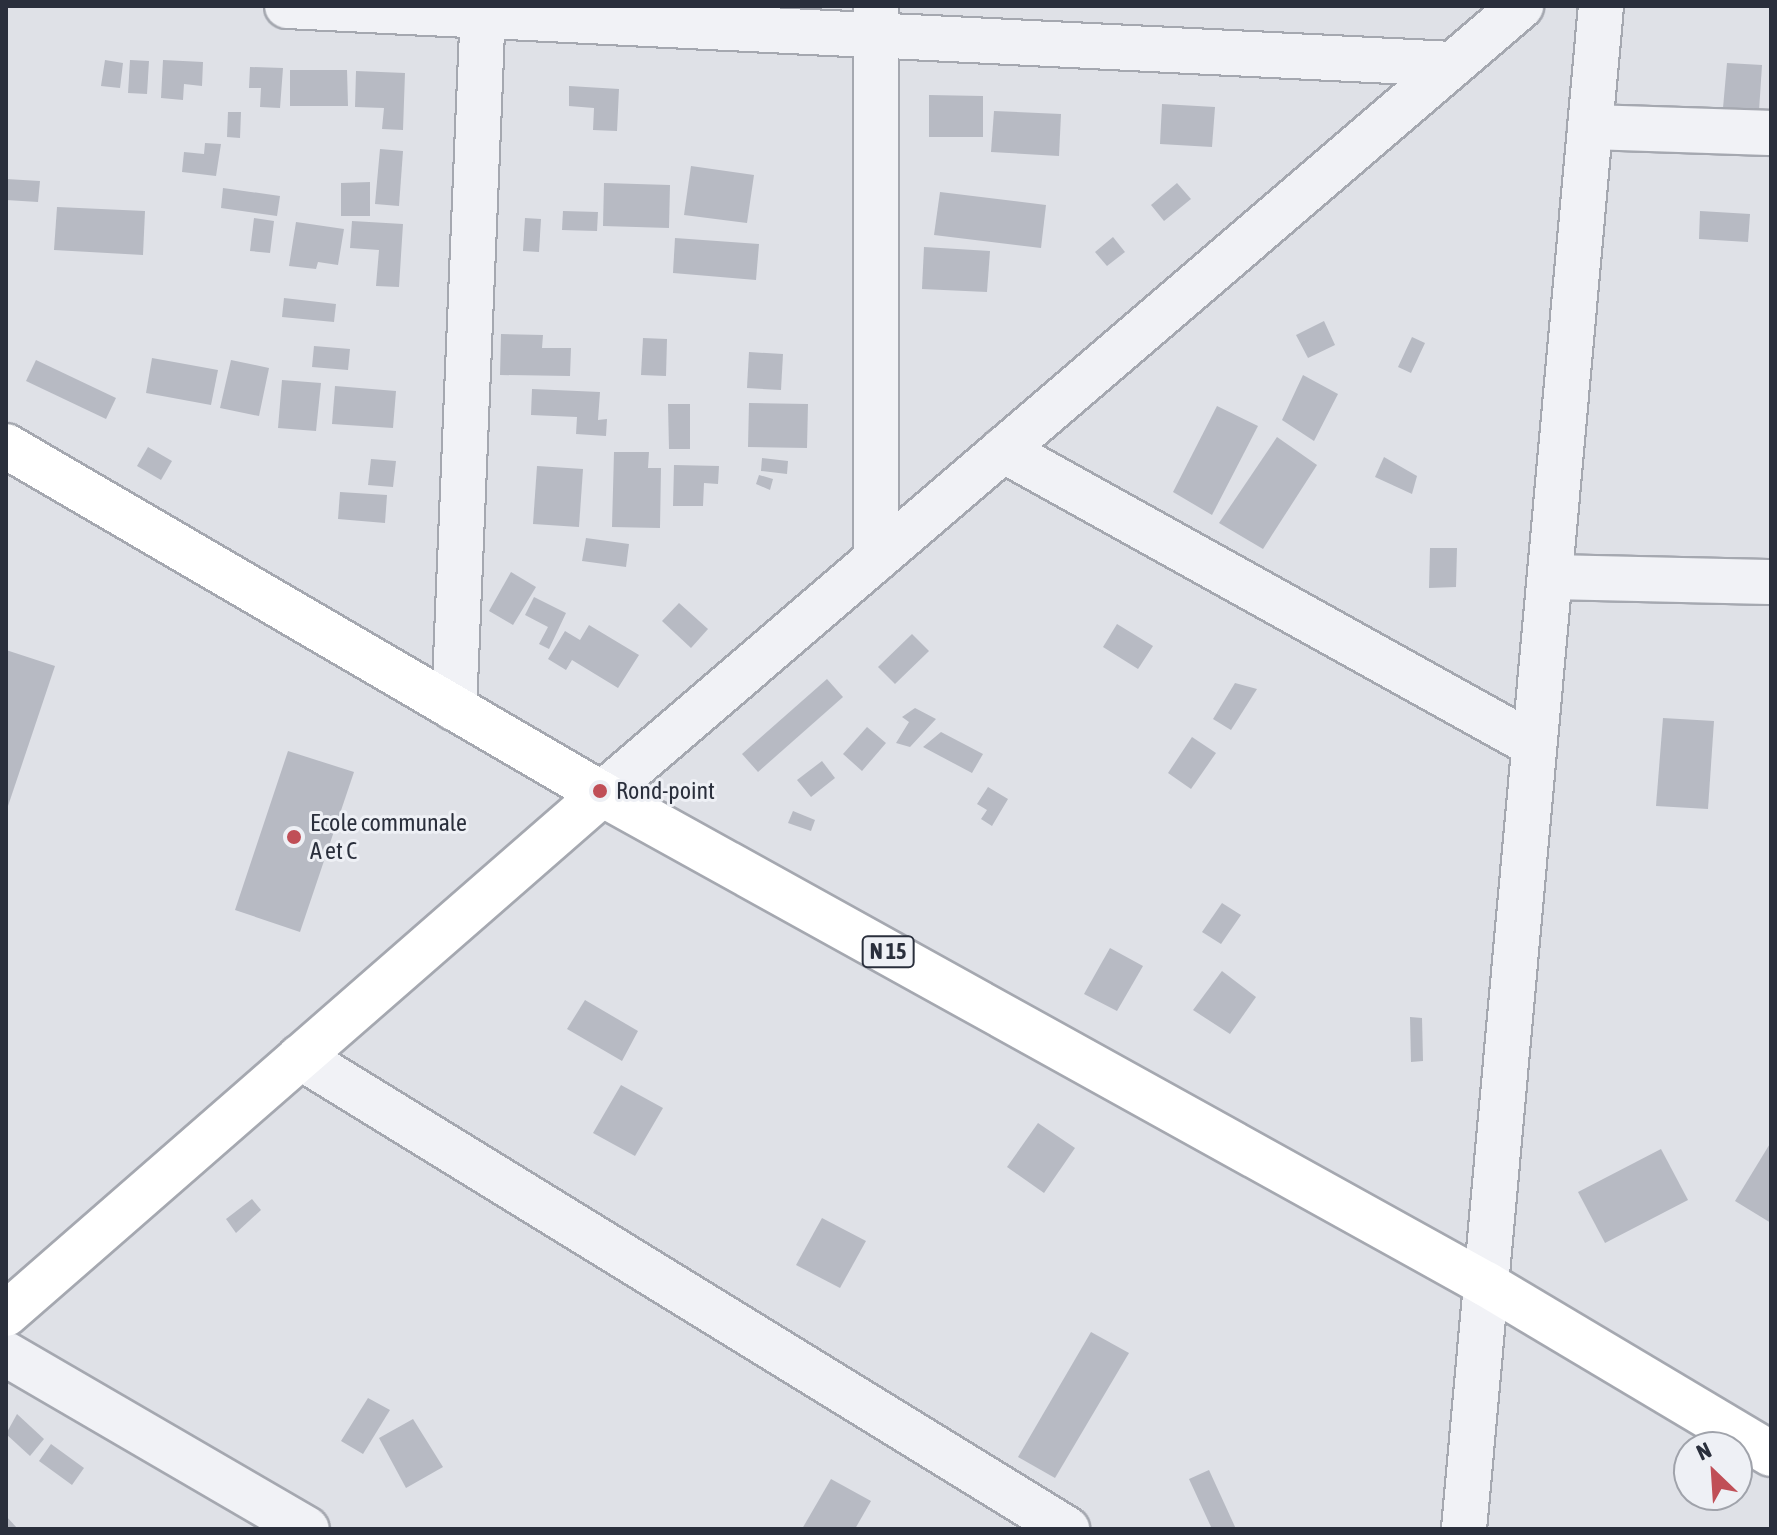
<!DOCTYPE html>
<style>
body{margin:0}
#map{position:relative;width:1777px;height:1535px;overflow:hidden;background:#dfe1e7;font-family:"Asap Condensed",sans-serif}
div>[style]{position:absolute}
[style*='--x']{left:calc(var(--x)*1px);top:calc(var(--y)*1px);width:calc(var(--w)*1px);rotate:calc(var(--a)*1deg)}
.building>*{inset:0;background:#b7bac3}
.roads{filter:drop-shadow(2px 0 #a5a8b0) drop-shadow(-2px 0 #a5a8b0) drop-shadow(0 2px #a5a8b0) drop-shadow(0 -2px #a5a8b0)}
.minor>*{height:44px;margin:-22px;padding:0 22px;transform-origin:22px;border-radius:22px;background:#f1f2f6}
.major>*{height:44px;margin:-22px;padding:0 22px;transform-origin:22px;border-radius:22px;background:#fff}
.dots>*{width:22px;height:22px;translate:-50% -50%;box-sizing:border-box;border:4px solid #eef0f5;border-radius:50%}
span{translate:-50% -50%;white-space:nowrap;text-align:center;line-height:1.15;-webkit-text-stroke:6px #eef0f5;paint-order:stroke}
.shield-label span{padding:2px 6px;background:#eef0f5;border:2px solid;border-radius:6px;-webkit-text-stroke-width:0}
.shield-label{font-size:22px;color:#2a2f3c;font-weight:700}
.poi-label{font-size:24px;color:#2a2f3c}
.left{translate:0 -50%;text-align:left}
.frame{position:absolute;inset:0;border:8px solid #2a2f3c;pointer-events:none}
.north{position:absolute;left:1673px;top:1431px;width:80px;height:80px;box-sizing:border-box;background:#eef0f5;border:2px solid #a0a3ab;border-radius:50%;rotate:335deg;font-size:22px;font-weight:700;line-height:32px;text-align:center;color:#2a2f3c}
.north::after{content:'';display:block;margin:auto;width:28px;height:36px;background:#c04f57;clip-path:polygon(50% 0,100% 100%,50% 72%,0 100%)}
</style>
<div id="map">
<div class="building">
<i style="clip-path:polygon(105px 60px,123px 63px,120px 88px,101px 86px)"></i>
<i style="clip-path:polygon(130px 60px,149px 61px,147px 94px,128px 93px)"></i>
<i style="clip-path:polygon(163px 60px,203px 62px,202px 86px,184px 84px,183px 100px,161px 98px)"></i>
<i style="clip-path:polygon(1727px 63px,1762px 65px,1759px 111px,1723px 108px)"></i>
<i style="clip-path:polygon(250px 67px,283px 68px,280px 108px,260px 107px,261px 88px,249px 88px)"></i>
<i style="clip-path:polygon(290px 70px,347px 70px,348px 106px,290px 106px)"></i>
<i style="clip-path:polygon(356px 71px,405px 73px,403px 130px,382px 129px,384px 108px,355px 107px)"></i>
<i style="clip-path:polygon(569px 86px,619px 89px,617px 131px,593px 130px,594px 108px,569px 106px)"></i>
<i style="clip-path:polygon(929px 95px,983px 96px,983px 137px,929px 137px)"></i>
<i style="clip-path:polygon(1162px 104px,1215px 107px,1212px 147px,1160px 144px)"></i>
<i style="clip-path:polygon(994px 111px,1061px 114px,1059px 156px,991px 152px)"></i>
<i style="clip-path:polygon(228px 112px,241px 112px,240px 138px,227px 137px)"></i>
<i style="clip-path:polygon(205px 143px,221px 144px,216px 176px,182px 172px,184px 152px,204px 154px)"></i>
<i style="clip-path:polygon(380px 149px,403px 151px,399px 206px,375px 204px)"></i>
<i style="clip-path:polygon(691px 166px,754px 175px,747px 223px,684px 215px)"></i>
<i style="clip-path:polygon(6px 179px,40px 181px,38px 202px,6px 200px)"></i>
<i style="clip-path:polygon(370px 182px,370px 216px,341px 216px,341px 183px)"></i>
<i style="clip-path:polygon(604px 183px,670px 185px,669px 228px,603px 226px)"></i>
<i style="clip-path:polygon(1177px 183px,1191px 199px,1164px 221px,1151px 205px)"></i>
<i style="clip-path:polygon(223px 188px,280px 196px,277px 216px,221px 208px)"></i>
<i style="clip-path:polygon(940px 192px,1046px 205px,1041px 248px,934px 235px)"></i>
<i style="clip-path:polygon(57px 207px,145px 211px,143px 255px,54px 250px)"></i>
<i style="clip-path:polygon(563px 211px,598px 212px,597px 231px,562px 230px)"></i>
<i style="clip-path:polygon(1700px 211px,1750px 214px,1748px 242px,1699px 239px)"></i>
<i style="clip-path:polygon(254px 218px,274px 221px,270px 253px,250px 251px)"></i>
<i style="clip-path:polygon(525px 218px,541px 219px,539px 252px,523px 251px)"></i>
<i style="clip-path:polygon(352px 221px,403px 224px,399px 287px,376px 286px,379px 250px,350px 248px)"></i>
<i style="clip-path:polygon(296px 222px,344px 229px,338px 265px,318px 262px,316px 269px,289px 266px)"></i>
<i style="clip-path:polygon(1113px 237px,1125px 252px,1107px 266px,1095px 252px)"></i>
<i style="clip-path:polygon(675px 238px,759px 244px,756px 280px,673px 273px)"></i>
<i style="clip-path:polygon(924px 247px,990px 251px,987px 292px,922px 289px)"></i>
<i style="clip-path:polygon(284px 298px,336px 304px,334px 322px,282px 317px)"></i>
<i style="clip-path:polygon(1324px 321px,1335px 345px,1308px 358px,1296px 335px)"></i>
<i style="clip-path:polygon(501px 334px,543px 335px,542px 348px,571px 348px,570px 376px,500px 375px)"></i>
<i style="clip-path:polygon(1412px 337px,1425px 343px,1411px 373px,1398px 367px)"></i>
<i style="clip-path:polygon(643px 338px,667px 339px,666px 376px,641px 375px)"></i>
<i style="clip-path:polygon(314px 346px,350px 349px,348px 370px,312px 367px)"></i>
<i style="clip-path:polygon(749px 352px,783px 354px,781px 390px,747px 388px)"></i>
<i style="clip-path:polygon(152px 358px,218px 370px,211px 405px,146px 393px)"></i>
<i style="clip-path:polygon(36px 360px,116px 398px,106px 419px,26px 381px)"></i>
<i style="clip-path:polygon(231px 360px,269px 368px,259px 416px,220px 408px)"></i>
<i style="clip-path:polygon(1303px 375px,1338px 394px,1314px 441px,1282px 420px)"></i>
<i style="clip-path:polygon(282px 380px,321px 383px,316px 431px,278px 428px)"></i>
<i style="clip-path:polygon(335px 386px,396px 391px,393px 428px,332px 424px)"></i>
<i style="clip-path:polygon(532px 389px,600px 392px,598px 420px,607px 419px,606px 436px,576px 434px,577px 417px,531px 415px)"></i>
<i style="clip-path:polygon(749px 403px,808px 404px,807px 448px,748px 447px)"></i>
<i style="clip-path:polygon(668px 404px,690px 404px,690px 449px,669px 449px)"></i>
<i style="clip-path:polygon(1217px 406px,1258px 426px,1212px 515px,1173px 492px)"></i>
<i style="clip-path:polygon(1277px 437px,1317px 465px,1263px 549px,1219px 523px)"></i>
<i style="clip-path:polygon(148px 447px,172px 461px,161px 480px,137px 466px)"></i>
<i style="clip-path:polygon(614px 452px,649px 452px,648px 468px,661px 468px,660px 528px,612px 527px)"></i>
<i style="clip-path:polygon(1384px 457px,1417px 476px,1412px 494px,1375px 477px)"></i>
<i style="clip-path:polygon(762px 458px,788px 461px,787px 474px,761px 471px)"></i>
<i style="clip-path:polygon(371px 459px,396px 461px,393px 487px,368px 485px)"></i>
<i style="clip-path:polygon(674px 465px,719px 466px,718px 484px,704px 483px,703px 506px,673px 506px)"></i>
<i style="clip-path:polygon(537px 466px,583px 469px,579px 527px,533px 524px)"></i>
<i style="clip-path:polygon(759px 475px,773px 479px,770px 490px,756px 484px)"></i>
<i style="clip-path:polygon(340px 492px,387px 495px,385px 523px,338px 519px)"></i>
<i style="clip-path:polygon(586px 538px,629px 544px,626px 567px,582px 561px)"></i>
<i style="clip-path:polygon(1430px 548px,1457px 548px,1456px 587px,1429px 588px)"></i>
<i style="clip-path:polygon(511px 572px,536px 587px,513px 625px,489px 611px)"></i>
<i style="clip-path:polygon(534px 597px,566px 613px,549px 649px,539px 644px,548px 627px,525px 615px)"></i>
<i style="clip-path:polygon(679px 603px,708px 629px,691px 648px,662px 621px)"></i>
<i style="clip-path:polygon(1117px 624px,1153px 646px,1138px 669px,1103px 647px)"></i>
<i style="clip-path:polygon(589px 625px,639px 655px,618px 688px,572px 660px,566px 670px,548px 659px,565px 631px,580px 640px)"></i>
<i style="clip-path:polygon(912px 634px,929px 651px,895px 684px,878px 667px)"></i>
<i style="clip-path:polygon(6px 650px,55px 666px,7px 809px,6px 809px)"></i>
<i style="clip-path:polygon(827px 679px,843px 697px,758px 772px,742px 754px)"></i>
<i style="clip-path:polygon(1235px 683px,1257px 689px,1231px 730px,1213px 719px)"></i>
<i style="clip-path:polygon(915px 708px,936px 719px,910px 747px,896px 743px,909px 722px,902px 717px)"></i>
<i style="clip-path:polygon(1663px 718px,1714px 721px,1708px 809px,1656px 806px)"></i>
<i style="clip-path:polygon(867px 727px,886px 743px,862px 771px,843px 754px)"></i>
<i style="clip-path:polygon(941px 732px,983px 754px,972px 773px,923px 747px)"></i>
<i style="clip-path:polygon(1192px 737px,1216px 753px,1191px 789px,1168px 773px)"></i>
<i style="clip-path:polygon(288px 751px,354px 772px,300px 932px,235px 910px)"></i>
<i style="clip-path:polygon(822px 761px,835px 778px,811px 797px,797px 780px)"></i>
<i style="clip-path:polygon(988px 787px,1008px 799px,992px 826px,981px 819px,987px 810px,977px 804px)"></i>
<i style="clip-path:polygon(793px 811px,815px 820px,811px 831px,788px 823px)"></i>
<i style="clip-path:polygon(1222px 903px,1241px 915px,1221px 944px,1202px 932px)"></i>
<i style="clip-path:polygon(1110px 948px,1143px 966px,1117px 1011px,1084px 994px)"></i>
<i style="clip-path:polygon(1222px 971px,1256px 997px,1230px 1034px,1193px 1010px)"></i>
<i style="clip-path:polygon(585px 1000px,638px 1031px,622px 1061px,567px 1029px)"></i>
<i style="clip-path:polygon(1410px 1017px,1422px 1018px,1423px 1061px,1411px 1062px)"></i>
<i style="clip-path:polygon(621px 1085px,663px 1108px,635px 1156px,593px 1133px)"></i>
<i style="clip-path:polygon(1038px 1123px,1075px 1148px,1044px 1193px,1007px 1167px)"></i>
<i style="clip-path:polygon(1771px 1142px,1771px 1223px,1735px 1201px)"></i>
<i style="clip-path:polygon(1661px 1149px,1688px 1200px,1605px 1243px,1578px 1192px)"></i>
<i style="clip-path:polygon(252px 1199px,261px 1210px,236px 1233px,226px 1219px)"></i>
<i style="clip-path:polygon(822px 1218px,866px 1241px,840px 1288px,796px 1265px)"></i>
<i style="clip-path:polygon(1091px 1332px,1129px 1353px,1055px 1478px,1018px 1457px)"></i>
<i style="clip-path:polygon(368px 1398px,390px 1410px,363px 1454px,341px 1441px)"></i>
<i style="clip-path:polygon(17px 1414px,44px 1439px,30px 1456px,6px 1434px)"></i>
<i style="clip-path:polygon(413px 1419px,443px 1467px,406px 1488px,379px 1438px)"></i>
<i style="clip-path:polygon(51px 1444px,84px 1468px,72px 1485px,39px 1461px)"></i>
<i style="clip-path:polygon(1209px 1470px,1236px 1529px,1212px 1529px,1189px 1479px)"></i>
<i style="clip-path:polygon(831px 1479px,871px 1501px,855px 1529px,802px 1529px)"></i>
<i style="clip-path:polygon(6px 1516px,17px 1528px,16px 1529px,6px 1529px)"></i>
</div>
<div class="roads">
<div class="minor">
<i style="--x:287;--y:6;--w:1167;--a:2.85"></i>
<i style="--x:1590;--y:127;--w:181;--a:1.9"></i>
<i style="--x:1003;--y:450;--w:607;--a:29.05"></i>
<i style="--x:876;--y:559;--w:553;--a:-90"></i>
<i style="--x:1552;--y:577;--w:219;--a:1.3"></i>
<i style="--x:454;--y:708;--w:703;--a:-87.63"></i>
<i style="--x:602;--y:794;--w:1211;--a:-40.61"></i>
<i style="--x:300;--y:1057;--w:901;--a:31.61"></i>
<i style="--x:6;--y:1354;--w:348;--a:30.2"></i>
<i style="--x:1464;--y:1529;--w:1529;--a:-84.86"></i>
</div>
<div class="major">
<i style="--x:6;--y:446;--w:690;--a:30.28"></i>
<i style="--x:602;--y:794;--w:1011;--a:29"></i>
<i style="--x:1486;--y:1284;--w:332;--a:30.8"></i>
<i style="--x:6;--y:1314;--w:791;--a:-41.1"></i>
</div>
</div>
<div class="dots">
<i style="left:600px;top:791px;background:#c04f57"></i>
<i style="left:294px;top:837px;background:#c04f57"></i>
</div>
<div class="shield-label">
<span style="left:888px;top:952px">N 15</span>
</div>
<div class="poi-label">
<span class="left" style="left:616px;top:791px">Rond-point</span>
<span class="left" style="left:310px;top:837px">Ecole communale<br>A et C</span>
</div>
<div class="frame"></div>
<div class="north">N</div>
</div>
